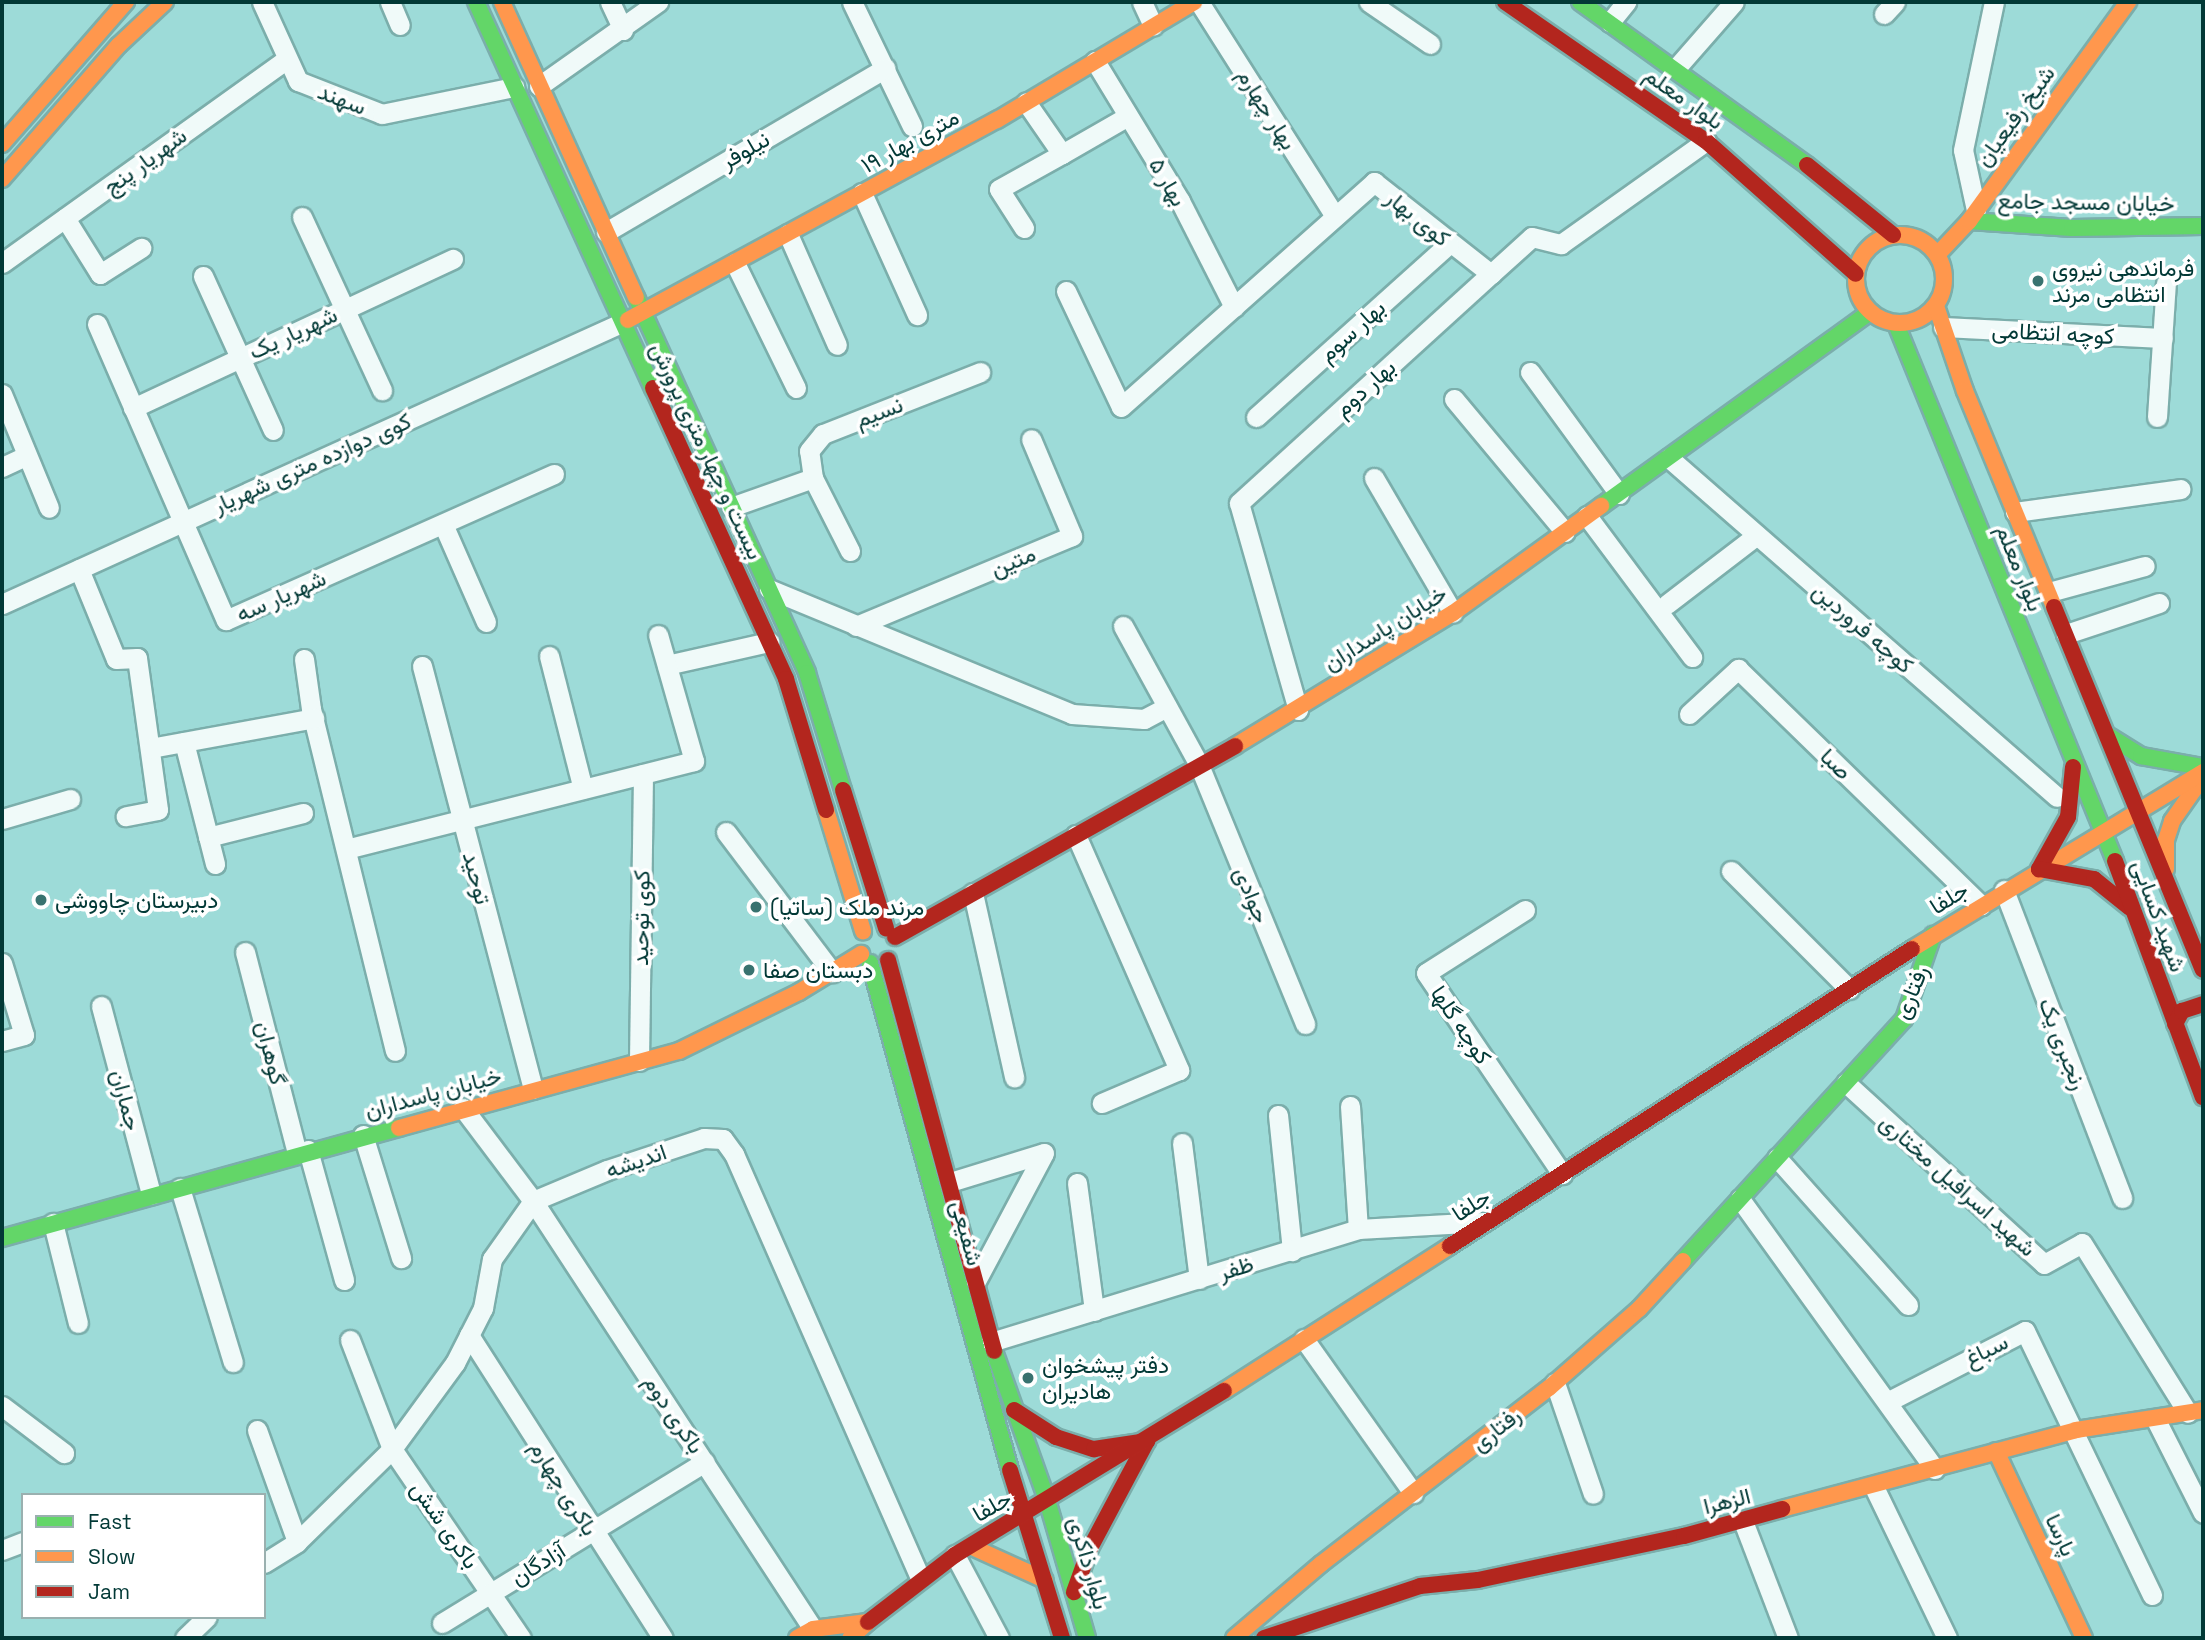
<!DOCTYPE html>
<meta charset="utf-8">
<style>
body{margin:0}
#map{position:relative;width:2205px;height:1640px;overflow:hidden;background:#9ddbd8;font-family:"Space Grotesk",Vazirmatn,sans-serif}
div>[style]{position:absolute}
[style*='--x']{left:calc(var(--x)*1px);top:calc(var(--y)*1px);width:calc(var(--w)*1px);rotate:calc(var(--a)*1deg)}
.roads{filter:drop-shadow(2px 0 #7baeab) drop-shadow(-2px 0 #7baeab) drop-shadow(0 2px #7baeab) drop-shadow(0 -2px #7baeab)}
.street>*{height:19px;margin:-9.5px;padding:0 9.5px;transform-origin:9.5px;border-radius:9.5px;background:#f0faf9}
.fast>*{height:16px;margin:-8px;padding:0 8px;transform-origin:8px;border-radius:8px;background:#63d668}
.slow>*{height:16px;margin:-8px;padding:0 8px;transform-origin:8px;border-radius:8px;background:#ff974d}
.slow>.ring{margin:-8px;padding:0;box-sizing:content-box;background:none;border:16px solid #ff974d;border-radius:50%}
.jam>*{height:16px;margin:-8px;padding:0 8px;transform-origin:8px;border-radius:8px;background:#b3261e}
.dots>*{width:19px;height:19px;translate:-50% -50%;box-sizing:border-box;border:4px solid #fff;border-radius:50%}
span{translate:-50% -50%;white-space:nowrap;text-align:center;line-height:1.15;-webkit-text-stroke:7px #fff;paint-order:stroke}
.street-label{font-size:23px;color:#023936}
.poi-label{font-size:23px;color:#023936}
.left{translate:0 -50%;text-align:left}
.frame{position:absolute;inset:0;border:4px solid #023936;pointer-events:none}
.legend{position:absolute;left:21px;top:1493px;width:245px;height:126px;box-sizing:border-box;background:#fff;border:2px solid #9ab0af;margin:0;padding:9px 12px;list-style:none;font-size:21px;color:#023936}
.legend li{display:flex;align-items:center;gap:14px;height:35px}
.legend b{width:35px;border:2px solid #9ab0af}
</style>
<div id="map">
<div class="roads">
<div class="street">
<i style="--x:262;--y:2;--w:87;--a:65.5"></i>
<i style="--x:298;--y:81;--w:90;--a:21.4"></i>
<i style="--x:382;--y:114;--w:135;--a:-11.6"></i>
<i style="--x:390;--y:2;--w:25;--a:67"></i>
<i style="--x:610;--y:2;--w:31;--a:65"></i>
<i style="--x:852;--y:2;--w:138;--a:64.2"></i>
<i style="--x:1142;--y:2;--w:26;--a:65"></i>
<i style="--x:1199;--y:2;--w:254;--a:57.6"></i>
<i style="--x:1369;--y:2;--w:74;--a:34.5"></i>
<i style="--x:1884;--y:14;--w:16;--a:-47"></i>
<i style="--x:1610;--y:22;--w:26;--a:-51"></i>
<i style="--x:1095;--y:61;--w:164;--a:58.7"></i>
<i style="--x:1180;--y:201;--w:119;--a:63"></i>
<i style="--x:1677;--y:67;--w:86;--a:-48.8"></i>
<i style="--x:539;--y:86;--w:146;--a:-35.2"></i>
<i style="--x:1062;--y:154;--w:76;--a:-29.9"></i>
<i style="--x:862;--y:193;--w:134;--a:65.7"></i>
<i style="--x:1976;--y:210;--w:61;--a:-102.2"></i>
<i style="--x:1963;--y:150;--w:151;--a:-78.2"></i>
<i style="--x:302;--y:217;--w:191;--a:65.2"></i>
<i style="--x:65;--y:218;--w:66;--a:58"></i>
<i style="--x:100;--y:274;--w:49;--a:-32.4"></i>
<i style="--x:1024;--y:228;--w:46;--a:-122.7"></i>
<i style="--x:999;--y:189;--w:72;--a:-29.1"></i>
<i style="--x:1062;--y:154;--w:63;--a:-124.7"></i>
<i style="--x:606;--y:232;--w:324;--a:-30.4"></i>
<i style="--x:788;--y:234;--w:121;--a:66.2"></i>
<i style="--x:2;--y:263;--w:350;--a:-35.6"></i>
<i style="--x:735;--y:263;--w:139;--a:64"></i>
<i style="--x:203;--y:276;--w:169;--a:65.6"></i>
<i style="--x:1066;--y:291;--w:128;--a:64.6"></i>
<i style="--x:1121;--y:407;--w:339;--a:-41.6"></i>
<i style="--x:1374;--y:182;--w:149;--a:38.2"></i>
<i style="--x:1491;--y:274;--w:55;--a:-42.1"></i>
<i style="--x:1532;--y:237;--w:30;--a:14"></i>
<i style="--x:1561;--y:244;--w:178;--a:-35.4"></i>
<i style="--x:97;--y:324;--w:323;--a:66.5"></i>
<i style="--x:226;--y:620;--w:359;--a:-24"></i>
<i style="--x:1943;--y:327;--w:220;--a:2.9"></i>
<i style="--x:1530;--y:372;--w:151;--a:53.9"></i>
<i style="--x:2;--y:394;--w:123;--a:67.6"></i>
<i style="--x:1454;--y:399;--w:173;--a:50.2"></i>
<i style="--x:133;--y:408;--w:353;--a:-25"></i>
<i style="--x:1256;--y:417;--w:259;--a:-41.9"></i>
<i style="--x:2157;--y:417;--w:134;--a:-86.2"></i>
<i style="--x:1669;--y:458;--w:515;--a:41.14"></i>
<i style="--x:2;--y:467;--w:26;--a:-25"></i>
<i style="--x:1374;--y:478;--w:156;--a:59.7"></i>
<i style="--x:731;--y:507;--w:87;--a:-19.5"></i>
<i style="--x:2015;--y:512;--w:167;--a:-7.9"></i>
<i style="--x:1587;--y:516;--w:176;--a:53.3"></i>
<i style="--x:443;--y:524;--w:107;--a:66.3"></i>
<i style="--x:850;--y:551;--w:82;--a:-116.9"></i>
<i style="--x:813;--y:478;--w:27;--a:-98"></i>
<i style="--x:809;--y:451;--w:22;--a:-51"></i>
<i style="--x:823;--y:434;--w:169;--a:-21.5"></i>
<i style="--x:79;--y:569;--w:97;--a:67.7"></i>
<i style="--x:116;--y:659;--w:21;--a:-3"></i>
<i style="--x:137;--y:658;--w:153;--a:82.1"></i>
<i style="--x:158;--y:810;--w:33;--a:169"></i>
<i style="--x:769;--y:589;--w:328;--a:22.4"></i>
<i style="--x:1072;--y:714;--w:72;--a:4"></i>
<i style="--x:1144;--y:719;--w:26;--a:-28"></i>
<i style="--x:2049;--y:592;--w:99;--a:-15.2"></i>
<i style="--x:2;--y:604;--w:682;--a:-24.42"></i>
<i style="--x:1667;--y:604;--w:113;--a:-37.5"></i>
<i style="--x:856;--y:626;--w:234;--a:-22.6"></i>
<i style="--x:1072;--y:536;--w:105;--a:-112.9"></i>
<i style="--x:1123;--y:626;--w:158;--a:61.3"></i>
<i style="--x:1199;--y:765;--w:280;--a:67.7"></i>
<i style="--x:2066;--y:634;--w:98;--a:-18.4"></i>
<i style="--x:549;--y:656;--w:137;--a:75.7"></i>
<i style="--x:304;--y:659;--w:50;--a:82"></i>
<i style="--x:311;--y:709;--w:352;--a:76.2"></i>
<i style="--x:667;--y:665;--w:105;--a:-12.7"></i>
<i style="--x:422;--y:666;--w:437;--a:75.3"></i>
<i style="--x:1298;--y:710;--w:215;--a:-105.9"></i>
<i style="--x:1239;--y:503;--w:341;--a:-42.3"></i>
<i style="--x:1689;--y:714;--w:67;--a:-42.6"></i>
<i style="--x:1738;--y:669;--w:339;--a:44.2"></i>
<i style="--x:184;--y:742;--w:126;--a:75.7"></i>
<i style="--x:151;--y:748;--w:166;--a:-10.4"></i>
<i style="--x:2;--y:819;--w:71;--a:-16.4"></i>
<i style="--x:726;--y:832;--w:176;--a:52.9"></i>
<i style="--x:1076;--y:835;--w:257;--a:66.3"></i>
<i style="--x:1179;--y:1070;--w:84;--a:156.8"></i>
<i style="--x:208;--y:837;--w:98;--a:-14.2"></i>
<i style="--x:346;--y:849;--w:359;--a:-14.2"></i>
<i style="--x:694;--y:761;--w:131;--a:-105.9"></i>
<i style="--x:1731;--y:871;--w:167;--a:45"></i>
<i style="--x:2004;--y:890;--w:330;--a:69"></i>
<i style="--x:973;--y:893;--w:189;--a:77.4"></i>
<i style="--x:1525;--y:910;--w:117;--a:147.5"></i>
<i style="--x:1426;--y:973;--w:243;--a:55.9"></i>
<i style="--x:245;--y:952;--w:208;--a:75.5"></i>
<i style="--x:2;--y:963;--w:75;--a:73"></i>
<i style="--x:24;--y:1035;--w:23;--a:165"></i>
<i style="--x:101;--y:1006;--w:195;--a:75.1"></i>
<i style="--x:639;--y:1061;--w:287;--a:-89.2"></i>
<i style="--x:1846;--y:1083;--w:268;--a:42.4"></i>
<i style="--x:2044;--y:1264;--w:43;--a:-28.9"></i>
<i style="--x:2082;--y:1243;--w:200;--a:58.1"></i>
<i style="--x:1350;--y:1106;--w:123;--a:86.3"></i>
<i style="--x:463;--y:1108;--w:116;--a:53"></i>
<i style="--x:533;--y:1201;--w:511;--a:56.81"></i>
<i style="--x:1278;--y:1115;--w:137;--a:84.1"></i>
<i style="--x:363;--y:1135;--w:129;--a:72.8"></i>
<i style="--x:1182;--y:1143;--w:137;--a:82.9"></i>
<i style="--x:308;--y:1150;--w:135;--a:74.5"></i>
<i style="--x:1777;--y:1158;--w:197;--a:48.3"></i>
<i style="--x:950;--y:1182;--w:98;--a:-17.1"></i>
<i style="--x:1044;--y:1153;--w:145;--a:118"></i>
<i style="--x:1077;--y:1183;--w:129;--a:82.4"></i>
<i style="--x:180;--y:1188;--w:182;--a:73.1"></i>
<i style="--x:1740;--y:1199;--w:333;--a:54.2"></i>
<i style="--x:53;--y:1223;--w:103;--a:76"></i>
<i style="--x:469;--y:1335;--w:360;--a:57.4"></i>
<i style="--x:1304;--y:1339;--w:189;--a:54.7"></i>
<i style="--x:350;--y:1340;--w:117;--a:68.9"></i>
<i style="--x:392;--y:1449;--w:229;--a:55.7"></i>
<i style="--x:991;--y:1342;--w:384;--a:-17.1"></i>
<i style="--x:1358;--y:1229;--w:126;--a:-3.2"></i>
<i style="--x:1555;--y:1383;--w:117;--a:71.1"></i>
<i style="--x:1887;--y:1402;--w:155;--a:-27.2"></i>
<i style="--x:2025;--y:1331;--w:293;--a:64.3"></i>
<i style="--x:2;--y:1406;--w:78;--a:37.2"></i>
<i style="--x:2156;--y:1420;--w:104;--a:63.2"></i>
<i style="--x:257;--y:1430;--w:119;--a:70.3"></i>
<i style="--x:1874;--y:1487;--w:168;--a:64.2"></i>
<i style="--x:1743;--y:1521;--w:125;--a:69"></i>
<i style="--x:2;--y:1550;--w:22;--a:-21"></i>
<i style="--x:955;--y:1555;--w:94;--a:62.1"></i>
<i style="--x:264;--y:1563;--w:39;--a:-32"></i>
<i style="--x:297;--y:1542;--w:133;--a:-44.4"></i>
<i style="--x:392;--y:1449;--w:107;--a:-53.8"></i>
<i style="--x:455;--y:1363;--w:62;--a:-63"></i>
<i style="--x:483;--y:1308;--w:50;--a:-79.6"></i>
<i style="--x:492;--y:1259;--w:71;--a:-54.7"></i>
<i style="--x:533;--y:1201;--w:80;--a:-22.7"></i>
<i style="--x:607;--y:1170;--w:102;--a:-18.3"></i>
<i style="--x:704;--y:1138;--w:19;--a:3"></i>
<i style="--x:723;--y:1139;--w:19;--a:54"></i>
<i style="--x:734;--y:1154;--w:463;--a:66.3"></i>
<i style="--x:442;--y:1623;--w:308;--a:-31.5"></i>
<i style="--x:185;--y:1638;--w:30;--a:-44"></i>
</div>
<div class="fast">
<i style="--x:476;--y:2;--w:425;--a:65.4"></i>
<i style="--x:1580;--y:2;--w:279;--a:35.7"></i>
<i style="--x:1969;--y:221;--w:103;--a:3.9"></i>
<i style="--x:2072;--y:228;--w:131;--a:-0.9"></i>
<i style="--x:636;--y:297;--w:413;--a:65.5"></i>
<i style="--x:807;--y:673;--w:122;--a:72.9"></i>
<i style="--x:1896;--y:324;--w:580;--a:67.81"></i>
<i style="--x:1601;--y:506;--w:332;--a:-35.8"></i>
<i style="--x:2109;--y:736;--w:38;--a:32"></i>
<i style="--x:2141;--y:756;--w:63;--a:10.1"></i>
<i style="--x:870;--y:963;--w:526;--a:74.56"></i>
<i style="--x:2;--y:1238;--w:412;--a:-15.5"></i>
<i style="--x:1683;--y:1261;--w:328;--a:-47.6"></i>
<i style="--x:1904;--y:1019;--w:89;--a:-71"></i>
<i style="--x:994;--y:1351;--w:158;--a:70.4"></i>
<i style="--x:1047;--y:1500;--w:144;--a:73.8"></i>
</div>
<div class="slow">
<i style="--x:502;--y:2;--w:324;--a:65.6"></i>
<i style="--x:2;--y:144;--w:189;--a:-48.9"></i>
<i style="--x:2;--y:179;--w:178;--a:-48.9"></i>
<i style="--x:119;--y:45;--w:63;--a:-43.1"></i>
<i class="ring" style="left:1856px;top:235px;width:72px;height:72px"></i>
<i style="--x:1937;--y:255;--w:47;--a:-46.7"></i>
<i style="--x:1969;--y:221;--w:271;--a:-54"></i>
<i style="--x:1936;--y:306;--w:90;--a:71.2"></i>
<i style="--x:1965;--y:391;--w:234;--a:67.6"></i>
<i style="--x:628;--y:320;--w:420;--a:-28.5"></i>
<i style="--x:997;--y:120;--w:230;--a:-30.9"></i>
<i style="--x:1235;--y:746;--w:255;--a:-31.4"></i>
<i style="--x:1453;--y:613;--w:183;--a:-35.9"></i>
<i style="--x:826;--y:810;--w:127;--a:73"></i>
<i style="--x:2166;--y:869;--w:29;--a:-90"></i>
<i style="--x:2166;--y:840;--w:20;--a:-72"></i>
<i style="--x:2172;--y:821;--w:49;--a:-55"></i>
<i style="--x:1912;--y:949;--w:341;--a:-31.3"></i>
<i style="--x:399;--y:1128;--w:290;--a:-15.4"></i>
<i style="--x:679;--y:1051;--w:134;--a:-26.2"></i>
<i style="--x:799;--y:992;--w:73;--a:-31.5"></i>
<i style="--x:1224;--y:1391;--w:269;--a:-32.7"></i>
<i style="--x:1996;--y:1451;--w:207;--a:64.8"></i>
<i style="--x:1782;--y:1509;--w:304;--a:-15"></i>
<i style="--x:2076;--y:1430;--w:129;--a:-8.9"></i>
<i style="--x:970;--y:1546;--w:82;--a:24.4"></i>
<i style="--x:797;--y:1638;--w:18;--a:-29"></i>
<i style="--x:813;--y:1629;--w:55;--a:-7.3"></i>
<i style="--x:868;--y:1622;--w:24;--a:138"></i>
<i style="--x:1234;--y:1638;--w:114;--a:-40.4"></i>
<i style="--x:1321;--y:1564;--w:288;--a:-37.7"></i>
<i style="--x:1549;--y:1388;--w:120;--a:-41.3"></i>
<i style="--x:1639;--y:1309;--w:65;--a:-47.5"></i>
</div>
<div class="jam">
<i style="--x:1505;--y:2;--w:244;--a:34.7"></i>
<i style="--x:1706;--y:141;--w:200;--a:41.6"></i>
<i style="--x:1807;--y:165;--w:111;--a:39.1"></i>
<i style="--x:653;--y:388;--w:320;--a:65.4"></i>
<i style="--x:786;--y:679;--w:137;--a:73"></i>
<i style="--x:2054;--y:607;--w:392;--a:67.7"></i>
<i style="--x:2073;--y:767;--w:50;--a:95.7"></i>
<i style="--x:2068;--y:817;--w:60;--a:119.1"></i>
<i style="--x:2039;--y:869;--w:56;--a:10.3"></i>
<i style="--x:2094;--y:879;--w:46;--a:38.9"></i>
<i style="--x:843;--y:790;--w:145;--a:72.7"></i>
<i style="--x:2115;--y:861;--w:252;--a:69.6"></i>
<i style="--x:895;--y:937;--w:390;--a:-29.3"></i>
<i style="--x:888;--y:960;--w:405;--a:74.8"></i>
<i style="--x:2175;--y:1024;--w:15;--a:-62"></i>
<i style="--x:2182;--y:1011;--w:22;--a:-18"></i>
<i style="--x:1450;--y:1246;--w:549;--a:-32.74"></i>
<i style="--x:1014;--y:1410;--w:50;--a:32.7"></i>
<i style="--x:1056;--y:1437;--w:40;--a:18"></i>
<i style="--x:1094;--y:1449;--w:54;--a:-8.6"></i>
<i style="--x:1147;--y:1441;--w:121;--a:118"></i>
<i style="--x:1090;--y:1548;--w:47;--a:110"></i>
<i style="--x:1010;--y:1470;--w:176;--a:72.8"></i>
<i style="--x:868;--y:1622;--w:110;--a:-37.6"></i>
<i style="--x:955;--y:1555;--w:315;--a:-31.4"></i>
<i style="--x:1264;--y:1638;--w:164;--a:-18.4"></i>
<i style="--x:1420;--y:1586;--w:58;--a:-5.9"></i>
<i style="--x:1478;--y:1580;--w:211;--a:-12.1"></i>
<i style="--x:1684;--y:1536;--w:102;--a:-15.4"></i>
</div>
</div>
<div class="dots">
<i style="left:2038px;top:281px;background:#38726f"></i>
<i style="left:41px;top:900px;background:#38726f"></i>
<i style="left:756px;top:907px;background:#38726f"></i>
<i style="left:749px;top:970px;background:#38726f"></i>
<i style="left:1028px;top:1378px;background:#38726f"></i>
</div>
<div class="street-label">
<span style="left:1684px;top:98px;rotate:35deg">بلوار معلم</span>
<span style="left:342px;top:99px;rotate:21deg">سهند</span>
<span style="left:1267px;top:109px;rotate:58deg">بهار چهارم</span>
<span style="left:2015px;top:116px;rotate:-54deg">شیخ رفیعیان</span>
<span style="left:910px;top:141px;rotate:-29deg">۱۹ متری بهار</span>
<span style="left:745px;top:150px;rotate:-30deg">نیلوفر</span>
<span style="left:145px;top:161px;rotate:-36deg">شهریار پنج</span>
<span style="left:1168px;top:182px;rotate:60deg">بهار ۵</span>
<span style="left:2086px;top:202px;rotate:1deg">خیابان مسجد جامع</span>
<span style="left:1418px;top:218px;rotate:39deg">کوی بهار</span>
<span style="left:1352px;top:331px;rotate:-42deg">بهار سوم</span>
<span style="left:293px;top:333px;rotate:-25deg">شهریار یک</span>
<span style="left:2053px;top:333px;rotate:3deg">کوچه انتظامی</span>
<span style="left:1365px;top:388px;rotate:-42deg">بهار دوم</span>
<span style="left:879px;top:412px;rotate:-21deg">نسیم</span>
<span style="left:707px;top:451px;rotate:65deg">بیست و چهار متری پرورش</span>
<span style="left:312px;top:463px;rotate:-24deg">کوی دوازده متری شهریار</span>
<span style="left:1013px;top:561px;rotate:-22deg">متین</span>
<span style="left:2020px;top:568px;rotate:68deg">بلوار معلم</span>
<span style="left:281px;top:596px;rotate:-24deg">شهریار سه</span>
<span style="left:1385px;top:628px;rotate:-32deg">خیابان پاسداران</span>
<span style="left:1863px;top:628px;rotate:41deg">کوچه فروردین</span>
<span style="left:1836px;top:764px;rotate:44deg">صبا</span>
<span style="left:477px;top:878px;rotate:75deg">توحید</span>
<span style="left:1252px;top:895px;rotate:68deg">جوادی</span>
<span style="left:1949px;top:898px;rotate:-32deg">جلفا</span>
<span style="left:2159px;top:916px;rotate:70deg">شهید کسایی</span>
<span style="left:641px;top:918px;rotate:-89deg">کوی توحید</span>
<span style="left:1911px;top:992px;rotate:-67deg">رفتاری</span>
<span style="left:1461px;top:1025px;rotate:56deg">کوچه گلها</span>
<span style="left:2063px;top:1044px;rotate:69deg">رنجبری یک</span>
<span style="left:271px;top:1053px;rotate:76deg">گوهران</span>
<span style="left:433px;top:1093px;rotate:-15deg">خیابان پاسداران</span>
<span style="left:126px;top:1100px;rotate:75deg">جماران</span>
<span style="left:636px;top:1161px;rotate:-19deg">اندیشه</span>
<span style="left:1958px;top:1185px;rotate:42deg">شهید اسرافیل مختاری</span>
<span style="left:1471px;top:1205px;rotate:-33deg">جلفا</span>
<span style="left:967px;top:1233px;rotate:75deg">شفیعی</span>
<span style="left:1236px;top:1268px;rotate:-17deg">ظفر</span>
<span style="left:1986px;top:1350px;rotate:-26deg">سباغ</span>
<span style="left:674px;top:1414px;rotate:56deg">باکری دوم</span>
<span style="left:1496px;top:1429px;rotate:-38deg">رفتاری</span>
<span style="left:564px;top:1488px;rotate:58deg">باکری چهارم</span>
<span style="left:1727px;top:1501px;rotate:-14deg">الزهرا</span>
<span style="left:992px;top:1506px;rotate:-30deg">جلفا</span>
<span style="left:445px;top:1525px;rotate:55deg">باکری شش</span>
<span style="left:2061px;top:1535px;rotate:65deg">پارسا</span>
<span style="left:1089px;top:1563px;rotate:74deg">بلوار ذاکری</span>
<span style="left:538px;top:1564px;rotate:-32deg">آزادگان</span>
</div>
<div class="poi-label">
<span class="left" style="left:2052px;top:281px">فرماندهی نیروی<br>انتظامی مرند</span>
<span class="left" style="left:55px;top:900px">دبیرستان چاووشی</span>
<span class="left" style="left:770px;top:907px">مرند ملک (ساتیا)</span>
<span class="left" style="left:763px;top:970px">دبستان صفا</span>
<span class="left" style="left:1042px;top:1378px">دفتر پیشخوان<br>هادیران</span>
</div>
<div class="frame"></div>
<ul class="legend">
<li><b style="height:9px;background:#63d668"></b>Fast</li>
<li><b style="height:9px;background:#ff974d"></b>Slow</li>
<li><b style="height:9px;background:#b3261e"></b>Jam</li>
</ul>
</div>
